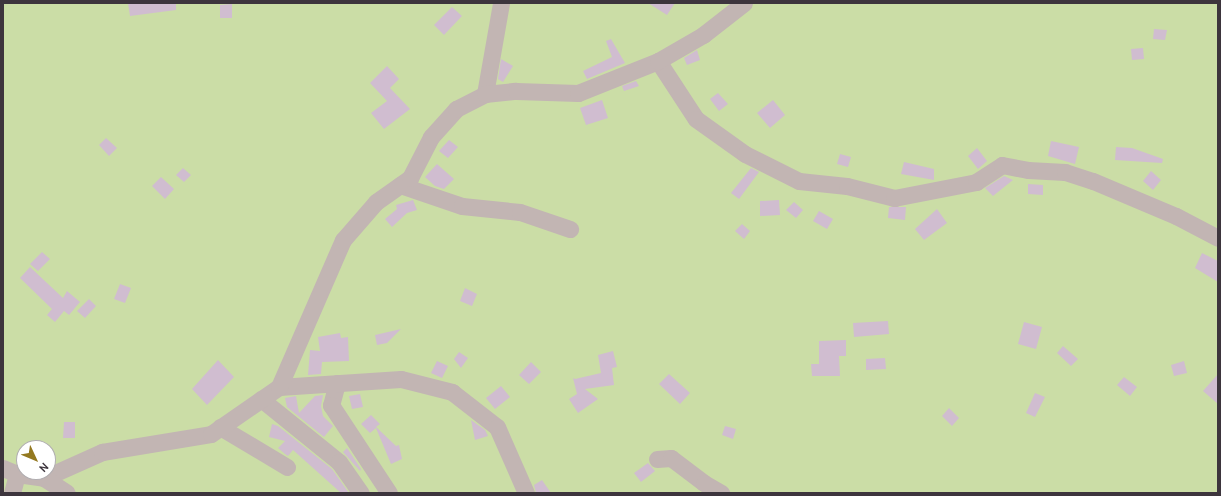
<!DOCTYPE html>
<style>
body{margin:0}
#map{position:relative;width:1221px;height:496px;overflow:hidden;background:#fdedfd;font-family:Cabin,sans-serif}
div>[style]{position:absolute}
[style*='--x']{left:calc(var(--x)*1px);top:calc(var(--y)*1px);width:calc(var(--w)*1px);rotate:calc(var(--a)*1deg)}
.green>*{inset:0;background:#cbdda6}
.building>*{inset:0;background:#d0bdd0}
.minor>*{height:17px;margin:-8.5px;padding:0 8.5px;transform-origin:8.5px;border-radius:8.5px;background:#c2b5b3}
span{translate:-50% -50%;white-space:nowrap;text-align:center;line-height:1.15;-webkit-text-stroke:3px #fff;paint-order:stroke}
.frame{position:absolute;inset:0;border:4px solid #3d353d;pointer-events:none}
.north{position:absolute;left:16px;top:440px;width:40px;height:40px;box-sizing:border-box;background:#fff;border:1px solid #b1aeb1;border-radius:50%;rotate:134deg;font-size:11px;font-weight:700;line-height:16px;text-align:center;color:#3d353d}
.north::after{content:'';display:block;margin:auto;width:14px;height:18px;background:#947920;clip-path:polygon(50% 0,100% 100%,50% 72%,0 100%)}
</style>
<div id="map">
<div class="green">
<i style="clip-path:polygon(evenodd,3px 3px,1218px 3px,1218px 493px,3px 493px,3px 3px,24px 448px,48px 448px,48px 472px,24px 472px,24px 448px)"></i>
</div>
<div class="building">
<i style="clip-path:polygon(128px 3px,176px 3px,176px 10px,130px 16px)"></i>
<i style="clip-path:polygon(648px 3px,675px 3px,667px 15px)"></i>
<i style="clip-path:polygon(232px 4px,232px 18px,220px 18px,220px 5px)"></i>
<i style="clip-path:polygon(452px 7px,462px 16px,444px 35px,434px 25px)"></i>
<i style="clip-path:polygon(1154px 29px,1167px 30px,1165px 40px,1153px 39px)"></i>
<i style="clip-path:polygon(611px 39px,625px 63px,587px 79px,583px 71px,612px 57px,606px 41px)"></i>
<i style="clip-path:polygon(1143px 48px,1144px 59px,1132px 60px,1131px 49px)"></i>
<i style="clip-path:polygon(697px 50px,700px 60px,687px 65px,684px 58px)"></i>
<i style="clip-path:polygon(501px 59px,513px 66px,503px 82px,498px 79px)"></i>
<i style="clip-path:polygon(387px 66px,399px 79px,390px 88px,410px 109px,384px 129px,371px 113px,387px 101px,370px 83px)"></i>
<i style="clip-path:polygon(636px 81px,639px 86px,624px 91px,622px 86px)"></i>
<i style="clip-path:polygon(718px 93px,728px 104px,719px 111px,710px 99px)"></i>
<i style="clip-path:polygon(602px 100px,608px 118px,586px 125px,580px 108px)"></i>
<i style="clip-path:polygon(773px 100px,785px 115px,770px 128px,757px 113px)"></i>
<i style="clip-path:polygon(106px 138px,117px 148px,109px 156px,99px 145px)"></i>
<i style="clip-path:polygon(449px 140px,458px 147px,448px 158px,439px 151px)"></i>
<i style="clip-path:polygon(1051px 141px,1079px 147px,1075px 164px,1048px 156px)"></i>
<i style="clip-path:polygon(1116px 147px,1132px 148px,1163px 159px,1162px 163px,1115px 160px)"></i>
<i style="clip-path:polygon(977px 148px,987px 161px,978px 169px,968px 156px)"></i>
<i style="clip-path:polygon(840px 154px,851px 157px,848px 167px,837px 164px)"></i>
<i style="clip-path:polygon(904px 162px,934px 169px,934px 180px,901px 174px)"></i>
<i style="clip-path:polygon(437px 164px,454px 179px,444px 189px,435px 186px,425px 177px)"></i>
<i style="clip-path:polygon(183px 168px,191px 175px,184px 182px,176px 175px)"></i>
<i style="clip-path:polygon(751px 168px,759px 172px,739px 199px,731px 193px)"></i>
<i style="clip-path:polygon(1151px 171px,1161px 180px,1153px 190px,1143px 181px)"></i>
<i style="clip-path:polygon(1004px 176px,1013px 180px,993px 196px,985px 188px)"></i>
<i style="clip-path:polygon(161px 177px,174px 189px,165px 199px,152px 186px)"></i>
<i style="clip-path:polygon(1028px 184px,1043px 185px,1043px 195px,1028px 194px)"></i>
<i style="clip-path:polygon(413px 200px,417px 210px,407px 213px,392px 227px,385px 219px,397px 209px,396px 205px)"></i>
<i style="clip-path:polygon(779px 200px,780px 215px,760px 216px,760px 201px)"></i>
<i style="clip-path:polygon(794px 202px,803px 210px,796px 218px,786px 210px)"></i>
<i style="clip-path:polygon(889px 207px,906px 207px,905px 220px,888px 218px)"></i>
<i style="clip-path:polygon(937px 209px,947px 223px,924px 240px,915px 229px)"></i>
<i style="clip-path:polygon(819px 211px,833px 219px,827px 229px,813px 221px)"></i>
<i style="clip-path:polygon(742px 224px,750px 231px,744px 239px,735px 231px)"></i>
<i style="clip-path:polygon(42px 252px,50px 259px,38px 271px,30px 264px)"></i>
<i style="clip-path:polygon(1202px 253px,1218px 261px,1218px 282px,1195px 268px)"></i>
<i style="clip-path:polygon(30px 267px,63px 298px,67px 291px,80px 302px,69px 315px,64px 311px,55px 322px,47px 315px,52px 309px,20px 278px)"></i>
<i style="clip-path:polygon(120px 284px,131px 288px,125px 303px,114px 299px)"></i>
<i style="clip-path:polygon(465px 288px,477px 294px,472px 306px,460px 301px)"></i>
<i style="clip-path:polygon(89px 299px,96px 306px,85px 318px,77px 311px)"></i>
<i style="clip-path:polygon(888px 321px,889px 334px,854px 337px,853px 323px)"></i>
<i style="clip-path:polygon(1024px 322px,1042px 327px,1036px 349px,1018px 344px)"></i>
<i style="clip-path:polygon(401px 329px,387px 343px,377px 345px,375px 335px)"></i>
<i style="clip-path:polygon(340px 333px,341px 338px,348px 337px,349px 361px,322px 362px,321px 374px,308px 375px,310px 350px,320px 351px,318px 337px)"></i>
<i style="clip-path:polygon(846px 340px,846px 356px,839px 356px,840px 376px,812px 376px,811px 364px,819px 364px,819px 341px)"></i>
<i style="clip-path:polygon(1063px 346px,1078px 359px,1071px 366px,1057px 353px)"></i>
<i style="clip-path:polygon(613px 351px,617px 367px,612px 368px,614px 385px,585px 389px,598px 399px,578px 413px,569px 399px,577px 394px,573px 378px,575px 379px,601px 373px,598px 355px)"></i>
<i style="clip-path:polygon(459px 352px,468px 358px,461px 368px,454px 359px)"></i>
<i style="clip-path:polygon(885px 358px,886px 369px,866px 370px,866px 359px)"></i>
<i style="clip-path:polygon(218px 360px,234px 377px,207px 405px,192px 389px)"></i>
<i style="clip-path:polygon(437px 361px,448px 366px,442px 378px,431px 373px)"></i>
<i style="clip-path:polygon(1184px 361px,1187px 373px,1174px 376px,1171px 365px)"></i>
<i style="clip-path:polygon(531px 362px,541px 372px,529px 384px,519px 375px)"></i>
<i style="clip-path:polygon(669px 374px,690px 393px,680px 404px,659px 384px)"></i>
<i style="clip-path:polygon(1218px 374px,1218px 404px,1203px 391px)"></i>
<i style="clip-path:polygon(1124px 377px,1137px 387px,1130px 396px,1117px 385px)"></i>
<i style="clip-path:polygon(501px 386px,510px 397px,495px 409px,486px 398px)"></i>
<i style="clip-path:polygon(1035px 393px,1045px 397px,1035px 417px,1026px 413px)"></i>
<i style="clip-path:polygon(360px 394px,363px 407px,352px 409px,349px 396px)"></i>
<i style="clip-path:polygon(323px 395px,321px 406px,323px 416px,333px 426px,324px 437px,287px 407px,285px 398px,296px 396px,299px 413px,315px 396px)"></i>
<i style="clip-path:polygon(949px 408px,959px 418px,952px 426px,942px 416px)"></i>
<i style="clip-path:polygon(371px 415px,380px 424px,376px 427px,396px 446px,399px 445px,402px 459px,391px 464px,376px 428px,370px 433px,361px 424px)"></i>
<i style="clip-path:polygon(471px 420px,485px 430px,488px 436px,475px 440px)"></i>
<i style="clip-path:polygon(64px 422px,75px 422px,75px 438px,63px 438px)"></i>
<i style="clip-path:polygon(272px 424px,278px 426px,332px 469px,349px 493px,341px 493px,293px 450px,288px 456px,285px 454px,278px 448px,285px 441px,269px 437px)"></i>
<i style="clip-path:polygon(725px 426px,736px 429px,733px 439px,722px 435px)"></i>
<i style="clip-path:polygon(347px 448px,361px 469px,360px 471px,343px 452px)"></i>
<i style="clip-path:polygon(648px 463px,655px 471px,641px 482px,634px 473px)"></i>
<i style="clip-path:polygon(542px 480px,551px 493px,536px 493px,534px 485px)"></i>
</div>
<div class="minor">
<i style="--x:658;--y:61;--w:69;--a:56.8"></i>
<i style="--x:696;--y:119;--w:60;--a:35.5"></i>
<i style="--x:745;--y:154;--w:60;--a:26.6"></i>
<i style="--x:799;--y:181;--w:48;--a:5.9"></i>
<i style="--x:847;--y:186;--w:49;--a:14.3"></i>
<i style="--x:894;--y:198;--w:84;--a:-11"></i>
<i style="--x:976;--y:182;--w:31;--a:-33"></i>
<i style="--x:1002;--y:165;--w:26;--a:11"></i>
<i style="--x:1028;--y:170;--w:37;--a:3"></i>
<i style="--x:1065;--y:172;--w:29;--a:18"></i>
<i style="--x:1093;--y:181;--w:90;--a:22.9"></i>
<i style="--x:1176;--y:216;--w:47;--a:27.6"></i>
<i style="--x:485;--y:94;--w:92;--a:-80"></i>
<i style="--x:400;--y:185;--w:65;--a:18.7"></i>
<i style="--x:462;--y:206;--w:58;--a:5.9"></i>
<i style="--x:520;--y:212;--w:53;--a:18.8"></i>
<i style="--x:337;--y:383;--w:23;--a:105"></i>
<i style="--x:331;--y:405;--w:105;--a:56.6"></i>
<i style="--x:279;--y:387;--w:122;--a:-3.8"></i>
<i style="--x:401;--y:379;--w:53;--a:14.3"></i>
<i style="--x:452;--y:392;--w:57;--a:37.9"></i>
<i style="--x:497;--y:427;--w:72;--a:66.3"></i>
<i style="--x:261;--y:399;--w:100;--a:38.9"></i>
<i style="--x:339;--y:462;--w:38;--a:55"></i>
<i style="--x:220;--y:427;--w:78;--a:30.8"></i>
<i style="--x:657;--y:459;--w:14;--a:-4"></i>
<i style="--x:671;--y:458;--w:41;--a:37.1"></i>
<i style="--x:704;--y:483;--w:20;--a:30"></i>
<i style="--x:3;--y:468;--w:15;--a:23"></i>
<i style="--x:17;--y:474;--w:27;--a:8"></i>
<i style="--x:44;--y:478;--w:64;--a:-24.1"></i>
<i style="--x:102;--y:452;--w:110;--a:-9.4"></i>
<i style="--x:211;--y:434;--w:83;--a:-34.7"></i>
<i style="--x:279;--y:387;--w:160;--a:-66.5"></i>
<i style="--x:343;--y:240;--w:50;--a:-49"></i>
<i style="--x:376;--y:202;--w:42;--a:-35.2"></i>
<i style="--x:410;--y:178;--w:46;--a:-62.9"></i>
<i style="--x:431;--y:137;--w:38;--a:-48"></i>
<i style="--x:456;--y:109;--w:33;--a:-27"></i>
<i style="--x:485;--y:94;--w:31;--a:-6"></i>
<i style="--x:516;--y:91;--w:62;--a:1.8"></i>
<i style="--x:578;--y:93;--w:86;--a:-21.8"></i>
<i style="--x:658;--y:61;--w:52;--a:-30"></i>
<i style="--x:703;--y:35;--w:52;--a:-38"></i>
<i style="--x:44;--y:478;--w:27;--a:33"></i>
<i style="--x:12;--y:493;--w:20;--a:-75"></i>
</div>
<div class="frame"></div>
<div class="north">N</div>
</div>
